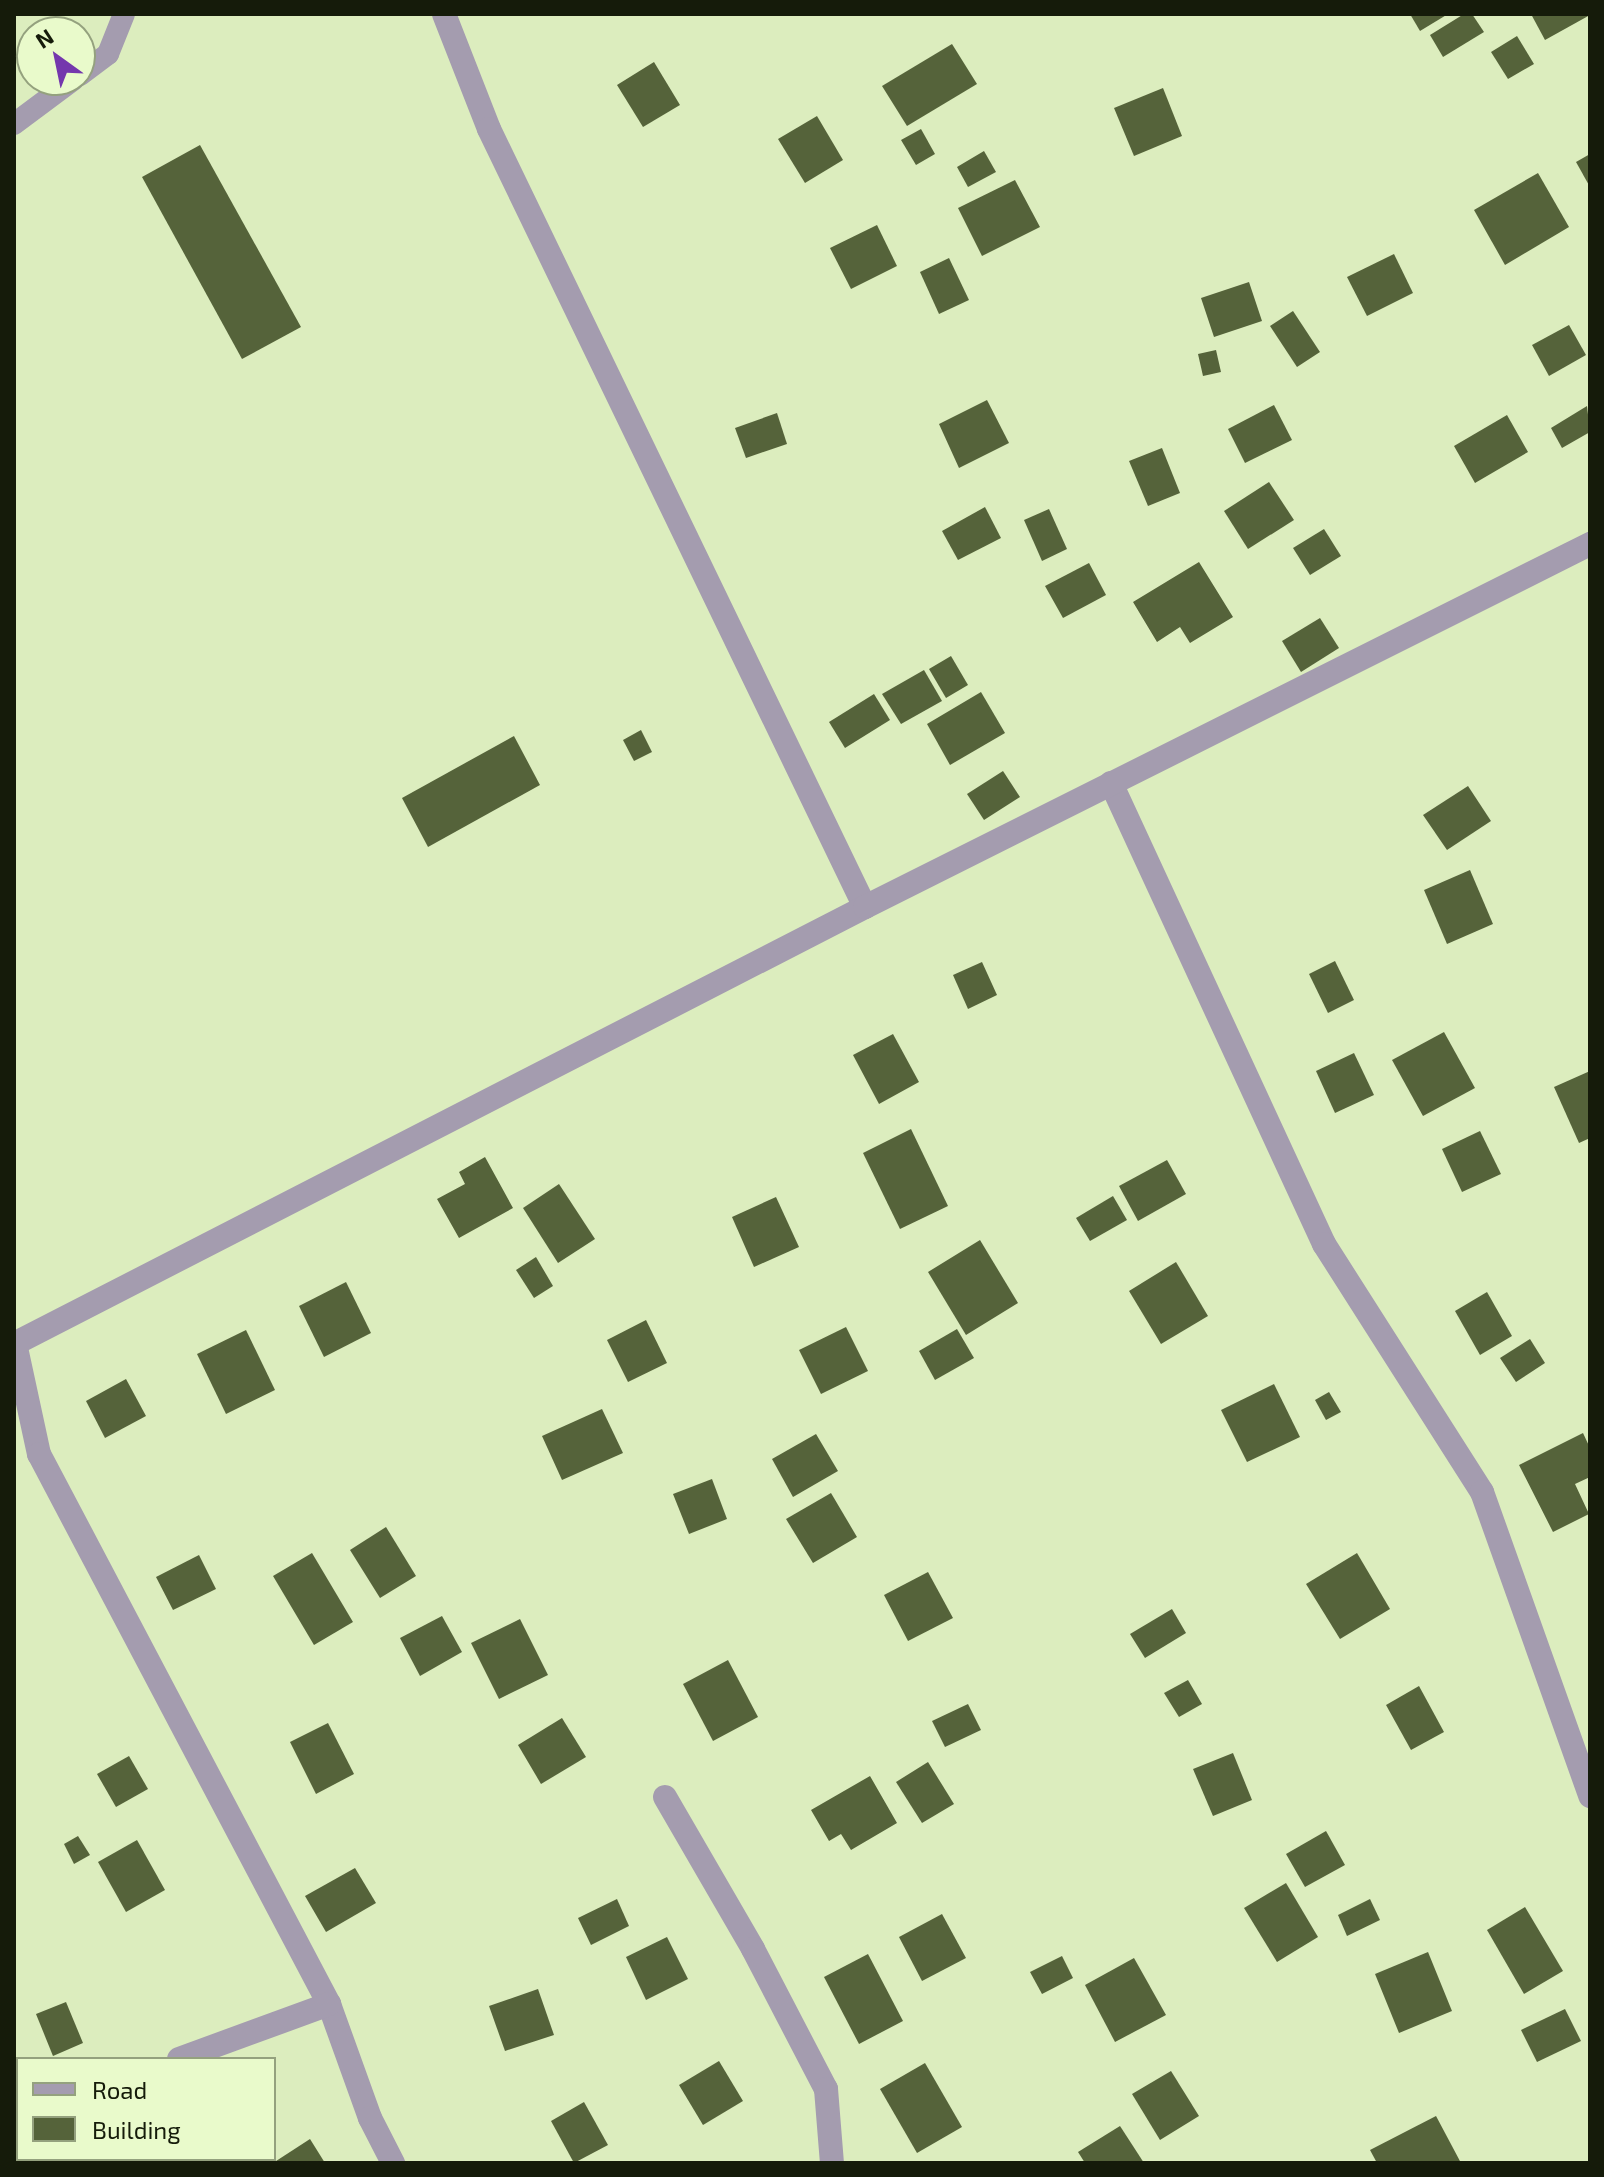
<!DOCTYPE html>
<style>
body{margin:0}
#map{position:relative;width:1604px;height:2177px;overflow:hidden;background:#dcedbe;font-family:"Exo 2",sans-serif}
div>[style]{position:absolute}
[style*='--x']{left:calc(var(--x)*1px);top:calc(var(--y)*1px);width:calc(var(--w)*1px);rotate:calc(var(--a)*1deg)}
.building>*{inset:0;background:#55633a}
.service>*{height:22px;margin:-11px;padding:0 11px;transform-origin:11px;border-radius:11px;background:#a49caf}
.minor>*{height:24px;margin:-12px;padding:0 12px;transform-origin:12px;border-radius:12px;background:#a49caf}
span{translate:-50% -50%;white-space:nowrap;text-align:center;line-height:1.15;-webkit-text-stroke:8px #e9facb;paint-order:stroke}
.frame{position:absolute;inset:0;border:16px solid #151b0a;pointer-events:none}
.legend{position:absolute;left:16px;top:2057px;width:260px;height:104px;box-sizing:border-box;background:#e9facb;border:2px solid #94a17e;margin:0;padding:10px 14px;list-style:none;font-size:24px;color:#151b0a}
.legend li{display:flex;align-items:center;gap:16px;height:40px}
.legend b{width:40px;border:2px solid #94a17e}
.north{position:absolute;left:16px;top:16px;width:80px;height:80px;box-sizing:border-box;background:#e9facb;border:2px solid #94a17e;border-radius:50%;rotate:327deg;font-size:22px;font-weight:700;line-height:32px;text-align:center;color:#151b0a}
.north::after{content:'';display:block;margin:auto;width:28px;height:36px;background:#7437ad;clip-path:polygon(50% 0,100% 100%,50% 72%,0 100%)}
</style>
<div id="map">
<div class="building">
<i style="clip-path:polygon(1410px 14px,1448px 14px,1420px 31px)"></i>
<i style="clip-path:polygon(1464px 14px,1472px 14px,1484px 32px,1443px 57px,1430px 35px)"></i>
<i style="clip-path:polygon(1531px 14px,1590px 14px,1590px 15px,1545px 40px)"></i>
<i style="clip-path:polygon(1517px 36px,1534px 64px,1508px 79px,1491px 52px)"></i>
<i style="clip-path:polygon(952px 44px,977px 84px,907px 126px,882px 86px)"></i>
<i style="clip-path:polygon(654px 62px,680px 105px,643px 127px,617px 85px)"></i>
<i style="clip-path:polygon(1163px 88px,1182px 136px,1134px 156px,1114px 108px)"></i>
<i style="clip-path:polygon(817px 116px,843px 160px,805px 183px,778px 139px)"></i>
<i style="clip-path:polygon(921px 129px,935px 154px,916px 165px,901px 140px)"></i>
<i style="clip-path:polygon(200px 145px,301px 327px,242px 359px,142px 177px)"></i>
<i style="clip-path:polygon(984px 151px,996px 172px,968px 187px,957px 167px)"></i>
<i style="clip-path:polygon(1590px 154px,1590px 187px,1576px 162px)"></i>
<i style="clip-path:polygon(1538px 173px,1569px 227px,1505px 265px,1474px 210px)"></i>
<i style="clip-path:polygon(1015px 180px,1040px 227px,982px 256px,958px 208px)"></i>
<i style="clip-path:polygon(877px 225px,897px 266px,851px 289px,830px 248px)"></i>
<i style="clip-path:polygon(1394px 254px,1413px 293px,1367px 316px,1347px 277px)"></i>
<i style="clip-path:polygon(949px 258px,969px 300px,939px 314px,920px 272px)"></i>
<i style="clip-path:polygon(1249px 282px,1262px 321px,1214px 337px,1201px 298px)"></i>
<i style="clip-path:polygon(1293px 311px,1320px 352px,1297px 367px,1270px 326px)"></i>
<i style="clip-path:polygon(1569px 325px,1586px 355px,1549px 376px,1532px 345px)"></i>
<i style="clip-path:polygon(1216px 350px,1221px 372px,1203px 376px,1198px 354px)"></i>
<i style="clip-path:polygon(987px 400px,1009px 443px,959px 468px,939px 424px)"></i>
<i style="clip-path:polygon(1274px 405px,1292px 440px,1245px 463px,1228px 429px)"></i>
<i style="clip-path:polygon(1587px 406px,1590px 432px,1562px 448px,1551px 428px)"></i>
<i style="clip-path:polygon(777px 413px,787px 444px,746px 458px,735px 428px)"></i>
<i style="clip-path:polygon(1507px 415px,1528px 452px,1475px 483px,1454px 446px)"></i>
<i style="clip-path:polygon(1162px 448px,1180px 493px,1148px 506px,1129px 461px)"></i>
<i style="clip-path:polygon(1269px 482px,1294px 520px,1248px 549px,1224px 511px)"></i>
<i style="clip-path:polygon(985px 507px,1001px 538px,958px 560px,942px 531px)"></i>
<i style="clip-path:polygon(1049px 509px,1067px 549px,1042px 561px,1024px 520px)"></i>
<i style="clip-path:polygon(1324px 529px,1341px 556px,1310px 575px,1293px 548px)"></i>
<i style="clip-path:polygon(1199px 562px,1233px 617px,1190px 643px,1180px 627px,1157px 642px,1133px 602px)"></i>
<i style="clip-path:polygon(1089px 563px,1106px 595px,1063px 618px,1045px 586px)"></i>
<i style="clip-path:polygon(1320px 618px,1339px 648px,1301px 672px,1282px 641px)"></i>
<i style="clip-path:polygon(951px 656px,968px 685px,946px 698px,929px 669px)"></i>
<i style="clip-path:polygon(924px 670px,942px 701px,901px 724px,882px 694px)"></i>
<i style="clip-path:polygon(981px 692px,1005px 733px,950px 765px,927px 724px)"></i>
<i style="clip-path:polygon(874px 694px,890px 720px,845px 748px,829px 722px)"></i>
<i style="clip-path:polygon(641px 730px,652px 752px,634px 761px,623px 740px)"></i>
<i style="clip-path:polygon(514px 736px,540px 785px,428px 847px,402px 798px)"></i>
<i style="clip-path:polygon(1003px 771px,1020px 797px,984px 820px,967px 794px)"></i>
<i style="clip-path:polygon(1468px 786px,1491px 821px,1447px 850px,1423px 815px)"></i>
<i style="clip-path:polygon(1470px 870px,1493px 924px,1447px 944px,1424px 890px)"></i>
<i style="clip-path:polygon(1335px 961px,1354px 1000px,1328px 1013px,1309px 974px)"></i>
<i style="clip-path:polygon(982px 962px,997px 995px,968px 1009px,953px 975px)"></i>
<i style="clip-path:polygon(1444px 1032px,1475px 1088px,1423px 1116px,1392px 1060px)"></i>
<i style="clip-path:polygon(893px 1034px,919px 1082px,879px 1104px,853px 1055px)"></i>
<i style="clip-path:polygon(1354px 1053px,1374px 1095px,1335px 1113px,1316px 1071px)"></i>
<i style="clip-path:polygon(1590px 1071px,1590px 1138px,1579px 1143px,1554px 1087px)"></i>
<i style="clip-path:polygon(911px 1129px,948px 1206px,900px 1229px,863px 1153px)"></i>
<i style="clip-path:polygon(1480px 1131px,1501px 1174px,1462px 1192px,1442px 1149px)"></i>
<i style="clip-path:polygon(485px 1157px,513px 1208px,459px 1238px,437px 1199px,465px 1184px,459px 1172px)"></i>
<i style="clip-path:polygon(1167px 1160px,1186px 1194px,1138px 1221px,1119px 1186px)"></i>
<i style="clip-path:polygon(559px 1184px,595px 1239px,558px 1263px,523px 1208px)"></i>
<i style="clip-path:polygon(1113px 1196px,1127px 1220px,1090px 1241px,1076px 1218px)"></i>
<i style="clip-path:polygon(776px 1197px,799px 1247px,754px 1267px,732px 1217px)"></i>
<i style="clip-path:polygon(980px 1240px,1018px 1303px,966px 1335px,928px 1272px)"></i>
<i style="clip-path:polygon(536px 1257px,553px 1286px,534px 1298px,516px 1270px)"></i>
<i style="clip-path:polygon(1176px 1262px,1208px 1316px,1161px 1344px,1129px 1291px)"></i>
<i style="clip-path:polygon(346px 1282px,371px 1333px,324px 1357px,299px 1306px)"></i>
<i style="clip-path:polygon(1487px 1292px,1512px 1336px,1480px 1355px,1455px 1311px)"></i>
<i style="clip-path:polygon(646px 1320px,667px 1363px,628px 1382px,607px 1340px)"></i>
<i style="clip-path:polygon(846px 1327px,868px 1371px,821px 1394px,799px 1350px)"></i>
<i style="clip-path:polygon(957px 1329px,974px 1358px,935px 1380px,919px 1351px)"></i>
<i style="clip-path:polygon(246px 1330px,275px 1390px,226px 1414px,197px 1354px)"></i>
<i style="clip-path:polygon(1530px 1339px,1545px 1363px,1516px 1382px,1500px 1358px)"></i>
<i style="clip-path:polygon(126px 1379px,146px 1416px,105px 1438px,86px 1401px)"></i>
<i style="clip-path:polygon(1274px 1384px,1300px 1437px,1247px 1462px,1221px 1410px)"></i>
<i style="clip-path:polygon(1329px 1392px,1341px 1412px,1326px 1420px,1315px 1400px)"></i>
<i style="clip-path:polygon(602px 1409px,623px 1453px,562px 1480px,542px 1436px)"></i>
<i style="clip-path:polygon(1583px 1433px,1590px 1448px,1590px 1477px,1575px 1484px,1589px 1514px,1553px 1532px,1519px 1465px)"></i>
<i style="clip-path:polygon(816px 1434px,838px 1471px,793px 1497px,772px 1459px)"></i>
<i style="clip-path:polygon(712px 1479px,727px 1519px,689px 1534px,673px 1494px)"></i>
<i style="clip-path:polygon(831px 1493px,857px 1537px,813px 1563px,786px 1519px)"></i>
<i style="clip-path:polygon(386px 1527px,416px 1576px,380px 1598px,350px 1550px)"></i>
<i style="clip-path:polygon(312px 1553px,353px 1622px,314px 1645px,273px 1576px)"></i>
<i style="clip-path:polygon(1357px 1553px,1390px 1609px,1340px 1639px,1306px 1584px)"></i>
<i style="clip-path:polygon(199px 1555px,216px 1589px,173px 1610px,156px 1577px)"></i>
<i style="clip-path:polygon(928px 1572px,953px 1618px,908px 1641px,884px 1595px)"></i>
<i style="clip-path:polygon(1172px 1609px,1186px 1633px,1145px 1658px,1130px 1634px)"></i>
<i style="clip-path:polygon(442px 1616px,462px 1652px,420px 1676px,400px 1638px)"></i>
<i style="clip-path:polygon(520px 1619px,548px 1675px,499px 1699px,471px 1643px)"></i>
<i style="clip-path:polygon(728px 1660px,758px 1717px,713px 1741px,683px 1684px)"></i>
<i style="clip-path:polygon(1188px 1680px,1202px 1704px,1179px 1717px,1164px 1693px)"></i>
<i style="clip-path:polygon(1419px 1686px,1444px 1732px,1411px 1750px,1386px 1705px)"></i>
<i style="clip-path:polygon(968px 1704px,981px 1730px,945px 1747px,932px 1721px)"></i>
<i style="clip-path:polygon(562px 1718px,586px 1757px,541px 1784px,518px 1745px)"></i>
<i style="clip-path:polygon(328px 1723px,354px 1774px,316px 1794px,290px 1742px)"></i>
<i style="clip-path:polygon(1233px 1753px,1252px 1800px,1213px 1816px,1193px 1769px)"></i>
<i style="clip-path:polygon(129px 1756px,148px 1789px,116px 1807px,97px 1774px)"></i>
<i style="clip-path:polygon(928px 1762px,954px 1804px,922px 1823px,896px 1782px)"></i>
<i style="clip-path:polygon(870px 1776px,897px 1823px,851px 1850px,841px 1834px,829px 1841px,811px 1810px)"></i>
<i style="clip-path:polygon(1326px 1831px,1345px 1865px,1305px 1887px,1286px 1854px)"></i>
<i style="clip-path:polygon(78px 1836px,90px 1855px,74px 1864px,64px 1844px)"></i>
<i style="clip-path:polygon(137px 1840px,165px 1890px,126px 1912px,98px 1862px)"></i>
<i style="clip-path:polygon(355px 1868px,376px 1903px,326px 1932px,305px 1896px)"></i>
<i style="clip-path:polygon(1286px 1883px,1318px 1937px,1277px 1962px,1244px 1908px)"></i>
<i style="clip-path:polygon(617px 1899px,629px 1926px,591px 1945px,578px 1918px)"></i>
<i style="clip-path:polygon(1370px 1899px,1380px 1920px,1347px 1936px,1338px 1915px)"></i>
<i style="clip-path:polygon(1525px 1907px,1563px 1971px,1524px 1994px,1487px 1930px)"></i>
<i style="clip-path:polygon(942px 1914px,966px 1958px,922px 1981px,899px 1937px)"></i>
<i style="clip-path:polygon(667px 1937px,688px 1979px,646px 2000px,626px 1957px)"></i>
<i style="clip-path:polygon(1428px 1952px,1452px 2011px,1399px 2033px,1375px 1974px)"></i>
<i style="clip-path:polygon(868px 1954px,903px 2021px,859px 2044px,824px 1977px)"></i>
<i style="clip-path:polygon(1062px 1956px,1073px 1978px,1042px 1994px,1030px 1972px)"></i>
<i style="clip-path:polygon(1134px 1958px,1166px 2015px,1115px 2042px,1085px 1985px)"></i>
<i style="clip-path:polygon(538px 1989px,554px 2035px,505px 2051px,489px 2006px)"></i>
<i style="clip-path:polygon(66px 2002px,83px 2043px,53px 2056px,36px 2014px)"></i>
<i style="clip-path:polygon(1565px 2009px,1581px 2041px,1537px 2062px,1521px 2030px)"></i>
<i style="clip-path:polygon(719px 2061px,743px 2101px,703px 2125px,679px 2085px)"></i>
<i style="clip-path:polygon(925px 2063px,962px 2127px,917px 2153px,880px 2089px)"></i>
<i style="clip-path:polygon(1171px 2071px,1199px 2116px,1160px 2140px,1132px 2094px)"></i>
<i style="clip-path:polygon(584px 2102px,608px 2145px,574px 2163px,551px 2121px)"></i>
<i style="clip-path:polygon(1436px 2116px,1461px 2163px,1377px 2163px,1370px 2150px)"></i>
<i style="clip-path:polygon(1120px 2126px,1144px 2163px,1085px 2163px,1078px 2152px)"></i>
<i style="clip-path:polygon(310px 2139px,325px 2163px,273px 2163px)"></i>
<i style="clip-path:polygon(161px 2159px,198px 2159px,200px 2163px,163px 2163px)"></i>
</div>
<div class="service">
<i style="--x:80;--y:75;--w:35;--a:-37"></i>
<i style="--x:108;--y:54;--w:43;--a:-68.2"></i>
<i style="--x:14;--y:124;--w:74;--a:-36.7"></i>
</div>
<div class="minor">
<i style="--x:444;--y:14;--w:123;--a:68.6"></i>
<i style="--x:489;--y:129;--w:864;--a:64.21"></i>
<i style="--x:1111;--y:783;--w:508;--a:65.2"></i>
<i style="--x:1324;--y:1244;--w:294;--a:57.5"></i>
<i style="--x:1482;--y:1492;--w:323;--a:70.4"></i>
<i style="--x:15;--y:1343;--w:114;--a:77.8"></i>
<i style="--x:39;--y:1454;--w:622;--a:62.2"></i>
<i style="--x:329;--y:2004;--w:121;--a:70.2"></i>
<i style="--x:370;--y:2118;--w:51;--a:62.9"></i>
<i style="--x:14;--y:1344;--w:957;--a:-27.18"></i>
<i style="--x:865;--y:907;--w:811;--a:-26.6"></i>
<i style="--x:665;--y:1797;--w:176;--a:59.9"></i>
<i style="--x:753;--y:1949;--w:158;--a:62.5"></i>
<i style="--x:826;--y:2089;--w:74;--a:85.4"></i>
<i style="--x:179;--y:2059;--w:160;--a:-20.1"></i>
<i style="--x:14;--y:2119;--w:4;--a:-14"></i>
</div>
<div class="frame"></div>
<ul class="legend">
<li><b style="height:10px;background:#a49caf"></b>Road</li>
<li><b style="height:22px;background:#55633a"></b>Building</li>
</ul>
<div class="north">N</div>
</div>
